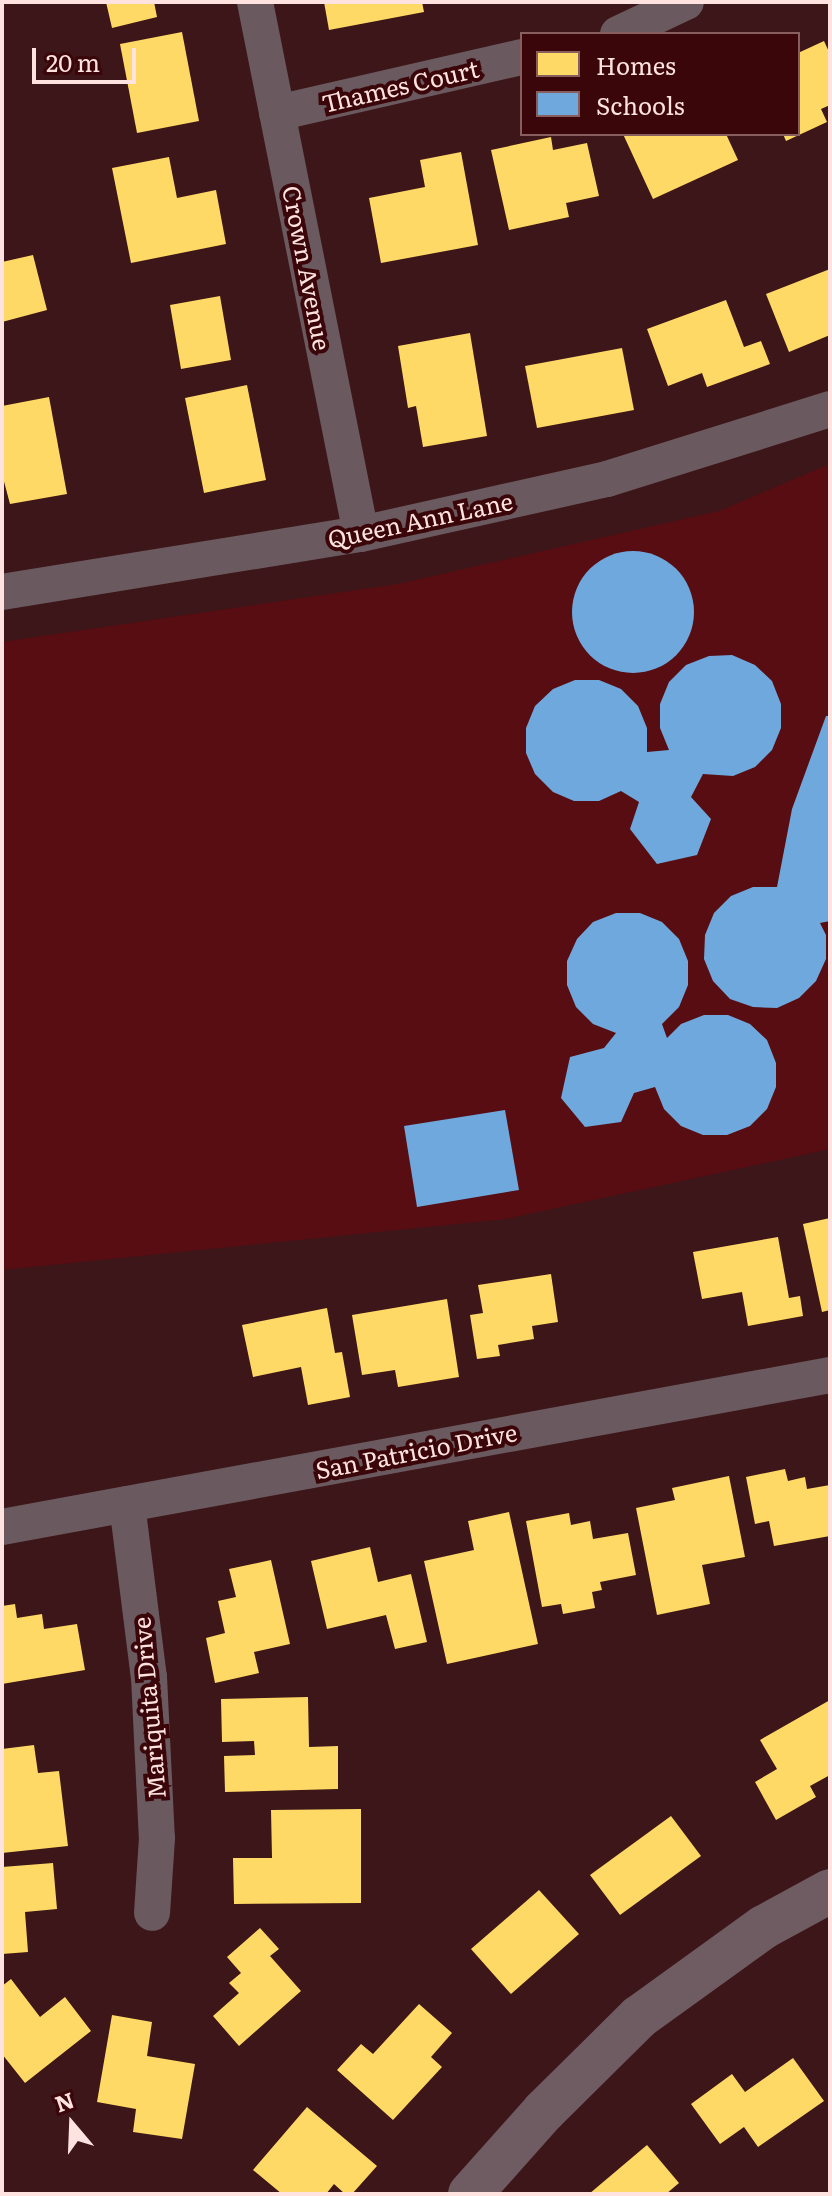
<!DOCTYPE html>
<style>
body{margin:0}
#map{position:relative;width:832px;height:2196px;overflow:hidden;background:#3d1619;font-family:Literata,serif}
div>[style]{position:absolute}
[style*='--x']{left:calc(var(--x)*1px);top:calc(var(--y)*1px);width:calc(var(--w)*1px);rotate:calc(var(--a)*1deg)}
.built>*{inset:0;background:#570d12}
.homes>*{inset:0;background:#ffd966}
.schools>*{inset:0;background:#6fa8dc}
.round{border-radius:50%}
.minor>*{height:36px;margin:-18px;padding:0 18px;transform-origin:18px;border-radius:18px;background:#6a5a60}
.secondary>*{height:44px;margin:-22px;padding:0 22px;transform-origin:22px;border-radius:22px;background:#6f5b62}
span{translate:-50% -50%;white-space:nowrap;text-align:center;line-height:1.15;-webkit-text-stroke:8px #3b0609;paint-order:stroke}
.street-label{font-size:24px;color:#ffe3e1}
.frame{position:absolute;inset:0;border:4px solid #ffe3e1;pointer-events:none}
.legend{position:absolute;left:520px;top:32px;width:280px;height:104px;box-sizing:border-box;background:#3b0609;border:2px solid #895e5f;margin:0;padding:10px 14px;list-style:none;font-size:24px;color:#ffe3e1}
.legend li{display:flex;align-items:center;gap:16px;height:40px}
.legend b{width:40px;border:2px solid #895e5f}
.north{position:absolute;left:32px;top:2084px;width:80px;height:80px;-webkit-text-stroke:6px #3b0609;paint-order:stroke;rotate:341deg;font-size:22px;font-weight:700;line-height:32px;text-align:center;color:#ffe3e1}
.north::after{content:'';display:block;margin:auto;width:28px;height:36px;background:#ffe3e1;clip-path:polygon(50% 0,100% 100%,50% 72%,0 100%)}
.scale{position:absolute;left:32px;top:48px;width:104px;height:36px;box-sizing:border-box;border:4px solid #ffe3e1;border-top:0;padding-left:10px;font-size:24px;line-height:28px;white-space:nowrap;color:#ffe3e1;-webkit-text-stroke:6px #3b0609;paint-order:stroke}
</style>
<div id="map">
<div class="built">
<i style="clip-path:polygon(830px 464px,830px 1149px,506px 1219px,2px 1270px,2px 642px,398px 584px,719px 511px)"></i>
</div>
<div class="homes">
<i style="clip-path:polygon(106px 2px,154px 2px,157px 17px,112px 28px)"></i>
<i style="clip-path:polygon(324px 2px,422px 2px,424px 12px,329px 30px)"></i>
<i style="clip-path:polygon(182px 32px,199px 121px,137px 133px,120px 44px)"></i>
<i style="clip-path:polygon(824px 41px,830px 54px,830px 105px,821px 109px,827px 122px,786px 141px,783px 134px,798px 134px,798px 53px)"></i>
<i style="clip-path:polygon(623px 134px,726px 134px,738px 160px,653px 199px)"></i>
<i style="clip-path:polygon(551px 137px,553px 150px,587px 143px,599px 196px,566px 203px,569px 217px,509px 230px,491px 150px)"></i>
<i style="clip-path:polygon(461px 152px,478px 245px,381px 263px,369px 198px,425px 187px,420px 160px)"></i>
<i style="clip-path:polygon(169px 157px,177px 198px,216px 190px,226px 244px,131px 263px,112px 168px)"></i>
<i style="clip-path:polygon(33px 255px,47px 310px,2px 322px,2px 262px)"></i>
<i style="clip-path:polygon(830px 269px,830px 335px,789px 352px,766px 294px)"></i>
<i style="clip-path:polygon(220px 296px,231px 360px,181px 369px,170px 305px)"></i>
<i style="clip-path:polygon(726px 300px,744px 347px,761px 341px,770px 364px,707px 387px,702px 373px,668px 386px,647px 329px)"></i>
<i style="clip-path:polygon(470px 333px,487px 436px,423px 447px,416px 406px,408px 408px,398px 346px)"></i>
<i style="clip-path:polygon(622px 348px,634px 410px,537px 428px,525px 366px)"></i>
<i style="clip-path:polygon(247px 385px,266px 480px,204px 493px,185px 398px)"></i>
<i style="clip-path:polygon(49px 397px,67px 494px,10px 504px,2px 474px,2px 406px)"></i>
<i style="clip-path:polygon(830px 1218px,830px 1310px,822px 1312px,803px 1224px)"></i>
<i style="clip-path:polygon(778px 1237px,789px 1298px,800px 1296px,803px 1316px,748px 1326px,742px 1292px,702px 1299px,693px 1252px)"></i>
<i style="clip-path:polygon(551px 1274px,558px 1322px,532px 1326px,534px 1339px,498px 1345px,500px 1356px,477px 1359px,470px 1315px,483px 1313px,478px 1285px)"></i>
<i style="clip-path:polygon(447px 1299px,459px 1377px,398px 1387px,395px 1370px,362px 1375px,352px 1315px)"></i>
<i style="clip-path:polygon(327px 1308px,335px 1353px,342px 1352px,350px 1397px,308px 1405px,301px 1367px,253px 1377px,242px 1325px)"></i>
<i style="clip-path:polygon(785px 1469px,788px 1481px,805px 1477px,807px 1489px,830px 1485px,830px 1536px,774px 1546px,769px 1521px,755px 1524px,746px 1477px)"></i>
<i style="clip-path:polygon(729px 1476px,745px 1557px,702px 1565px,710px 1604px,657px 1615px,636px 1508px,675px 1500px,672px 1488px)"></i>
<i style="clip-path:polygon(509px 1512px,538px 1644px,447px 1664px,424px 1561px,474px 1550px,468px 1521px)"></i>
<i style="clip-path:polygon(569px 1513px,571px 1525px,590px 1521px,593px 1539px,628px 1533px,636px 1575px,600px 1582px,602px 1590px,592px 1592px,595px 1608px,563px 1614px,561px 1604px,542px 1607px,526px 1521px)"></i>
<i style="clip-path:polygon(370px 1547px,378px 1582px,411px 1574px,427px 1642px,395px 1649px,386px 1615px,327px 1629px,311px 1561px)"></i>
<i style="clip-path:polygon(271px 1560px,290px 1644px,254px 1652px,259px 1673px,215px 1683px,206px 1638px,225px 1633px,218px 1601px,236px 1597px,229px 1569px)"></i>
<i style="clip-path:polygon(15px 1604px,17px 1618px,42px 1614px,44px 1629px,77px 1624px,85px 1670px,2px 1684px,2px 1606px)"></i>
<i style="clip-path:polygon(308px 1697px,309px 1747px,338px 1746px,338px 1789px,225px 1792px,224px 1756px,255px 1755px,254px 1741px,222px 1742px,221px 1699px)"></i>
<i style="clip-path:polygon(830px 1700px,830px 1775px,810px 1786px,816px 1797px,776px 1820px,755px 1782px,777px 1769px,760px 1740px)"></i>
<i style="clip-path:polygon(34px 1745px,38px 1773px,59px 1771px,68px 1846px,2px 1853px,2px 1749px)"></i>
<i style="clip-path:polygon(361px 1809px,361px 1903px,234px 1904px,233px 1858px,272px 1858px,271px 1810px)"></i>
<i style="clip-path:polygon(671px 1816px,701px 1856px,620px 1915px,590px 1875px)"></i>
<i style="clip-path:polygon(53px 1863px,57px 1909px,25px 1912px,28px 1952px,2px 1954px,2px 1867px)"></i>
<i style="clip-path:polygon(539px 1890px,579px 1934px,511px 1994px,471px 1949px)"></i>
<i style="clip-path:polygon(260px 1928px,279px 1949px,270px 1956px,301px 1991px,239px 2046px,213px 2016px,239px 1993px,229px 1983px,241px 1973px,227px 1957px)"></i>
<i style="clip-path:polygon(11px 1979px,40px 2017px,65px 1997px,91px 2031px,25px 2083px,2px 2054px,2px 1986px)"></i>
<i style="clip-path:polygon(419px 2004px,452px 2033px,431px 2057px,442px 2067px,393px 2120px,337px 2070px,361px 2044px,373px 2054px)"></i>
<i style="clip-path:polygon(112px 2015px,152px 2022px,147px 2056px,195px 2064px,182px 2139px,133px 2132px,136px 2109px,97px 2102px)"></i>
<i style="clip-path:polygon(793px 2058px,824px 2101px,758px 2147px,744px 2127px,720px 2144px,691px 2104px,732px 2074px,745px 2092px)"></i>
<i style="clip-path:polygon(307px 2107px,377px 2166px,352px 2194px,345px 2194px,334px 2184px,326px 2194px,282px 2194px,253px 2170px)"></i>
<i style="clip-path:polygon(647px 2145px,679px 2183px,666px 2194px,589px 2194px)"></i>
</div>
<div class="schools">
<i class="round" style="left:572px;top:551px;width:122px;height:122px"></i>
<i style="clip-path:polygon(732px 655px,755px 665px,772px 681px,781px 704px,781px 728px,772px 750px,755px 767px,733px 776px,703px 774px,691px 797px,711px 819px,697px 855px,657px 864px,630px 829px,639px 802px,621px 791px,599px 801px,574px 801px,553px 792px,535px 774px,526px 753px,526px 728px,535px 706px,553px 689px,575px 680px,599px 680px,621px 689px,638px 706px,647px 728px,647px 752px,669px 750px,660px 728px,660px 704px,669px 682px,686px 665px,709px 656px)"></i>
<i style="clip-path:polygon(826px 716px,830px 716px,830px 921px,820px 923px,826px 935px,826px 959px,816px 981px,799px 998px,777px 1008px,753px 1007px,730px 999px,713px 981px,704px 959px,705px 935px,714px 913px,731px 896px,753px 887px,777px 887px,792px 809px)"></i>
<i style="clip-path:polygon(616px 913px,640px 913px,662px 922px,679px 939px,688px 961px,688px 985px,679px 1007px,662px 1024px,667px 1038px,681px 1024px,704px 1015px,728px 1015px,750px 1024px,767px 1040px,776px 1063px,776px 1087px,767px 1109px,750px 1126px,727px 1135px,703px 1135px,681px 1126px,664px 1109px,655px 1087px,634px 1093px,621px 1122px,585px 1127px,561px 1098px,570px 1057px,604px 1048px,616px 1033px,593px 1024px,576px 1007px,567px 985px,567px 961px,577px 939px,593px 922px)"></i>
<i style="clip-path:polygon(505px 1110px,519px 1190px,417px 1207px,404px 1126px)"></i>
</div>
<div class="minor">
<i style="--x:255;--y:2;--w:542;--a:78.73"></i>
<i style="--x:618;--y:34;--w:75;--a:-25.2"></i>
<i style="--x:277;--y:113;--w:251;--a:-12.9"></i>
<i style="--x:2;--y:592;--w:364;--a:-9.2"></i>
<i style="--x:361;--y:534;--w:252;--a:-12.6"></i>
<i style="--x:607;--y:479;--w:234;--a:-17.4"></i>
<i style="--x:127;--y:1504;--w:174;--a:82.8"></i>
<i style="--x:149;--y:1677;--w:161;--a:87.2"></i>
<i style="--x:157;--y:1838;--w:75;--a:93.8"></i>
<i style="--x:2;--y:1527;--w:842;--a:-10.4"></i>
</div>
<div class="secondary">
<i style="--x:470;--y:2194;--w:111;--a:-48.3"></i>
<i style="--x:544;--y:2111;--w:134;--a:-44.7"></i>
<i style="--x:639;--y:2017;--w:154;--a:-35.8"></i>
<i style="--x:764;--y:1927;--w:75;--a:-28.6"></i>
</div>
<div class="street-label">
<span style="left:400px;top:85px;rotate:-13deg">Thames Court</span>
<span style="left:308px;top:268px;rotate:79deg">Crown Avenue</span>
<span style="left:420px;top:519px;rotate:-12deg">Queen Ann Lane</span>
<span style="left:416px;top:1450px;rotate:-11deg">San Patricio Drive</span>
<span style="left:148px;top:1708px;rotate:-95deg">Mariquita Drive</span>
</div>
<div class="frame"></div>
<ul class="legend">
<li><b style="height:22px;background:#ffd966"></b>Homes</li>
<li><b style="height:22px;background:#6fa8dc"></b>Schools</li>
</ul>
<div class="north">N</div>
<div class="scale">20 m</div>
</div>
